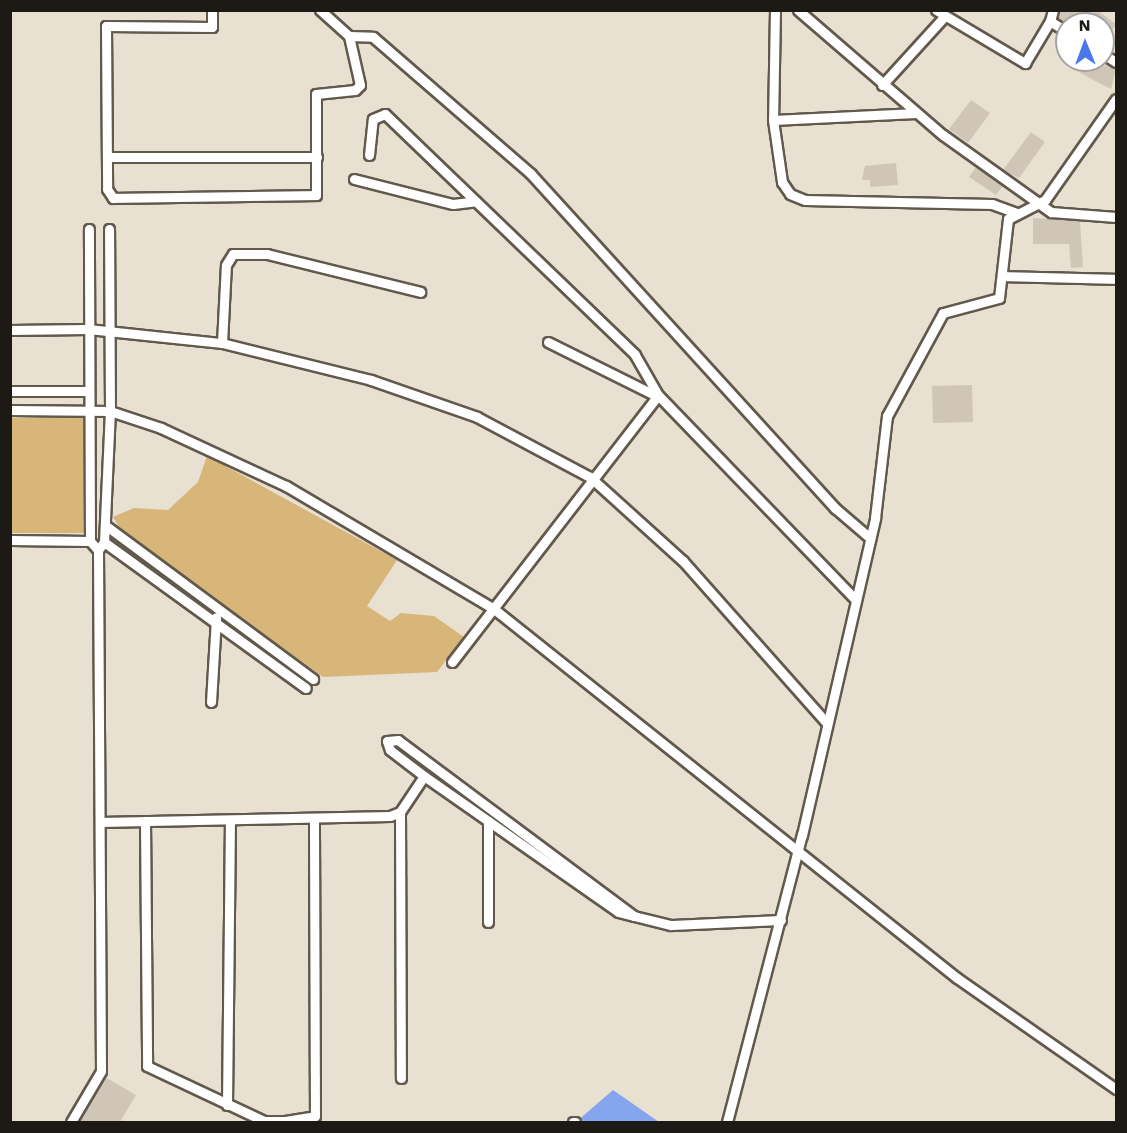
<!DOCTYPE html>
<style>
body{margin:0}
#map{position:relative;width:1127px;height:1133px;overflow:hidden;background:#e8e0d0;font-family:"Work Sans",sans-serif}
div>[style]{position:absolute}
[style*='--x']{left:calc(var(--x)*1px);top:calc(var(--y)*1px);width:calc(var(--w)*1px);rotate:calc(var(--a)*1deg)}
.green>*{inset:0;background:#d8b578}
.water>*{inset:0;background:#86a5ef}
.building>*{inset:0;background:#cfc6b8}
.roads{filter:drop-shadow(2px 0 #61594c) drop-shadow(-2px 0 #61594c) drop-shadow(0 2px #61594c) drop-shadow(0 -2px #61594c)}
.street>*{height:9px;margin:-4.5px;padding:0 4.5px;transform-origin:4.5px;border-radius:4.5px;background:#fff}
span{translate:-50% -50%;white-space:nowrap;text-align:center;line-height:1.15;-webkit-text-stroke:5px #fff;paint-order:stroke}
.frame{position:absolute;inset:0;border:12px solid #1d1914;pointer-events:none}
.north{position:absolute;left:1055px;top:12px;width:60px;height:60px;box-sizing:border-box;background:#fff;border:2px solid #a5a3a1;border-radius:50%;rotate:359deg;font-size:16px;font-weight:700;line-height:24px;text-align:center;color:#1d1914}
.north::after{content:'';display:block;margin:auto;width:21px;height:27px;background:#4c77ea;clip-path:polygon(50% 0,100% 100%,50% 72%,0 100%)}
</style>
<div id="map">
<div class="green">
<i style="clip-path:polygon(10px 418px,90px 418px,91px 533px,11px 533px)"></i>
<i style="clip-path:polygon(207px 456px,397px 560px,367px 606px,390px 621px,401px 613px,434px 616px,464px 637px,437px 672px,323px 677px,123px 533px,113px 517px,134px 508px,168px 510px,198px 482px)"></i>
</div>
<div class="water">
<i style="clip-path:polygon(613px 1090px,659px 1122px,576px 1122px)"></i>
</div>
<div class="building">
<i style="clip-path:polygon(1060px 10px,1097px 10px,1116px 24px,1103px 47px,1103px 24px,1067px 24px,1058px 18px)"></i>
<i style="clip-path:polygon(1087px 60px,1116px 69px,1111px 89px,1080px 73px)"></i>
<i style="clip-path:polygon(971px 100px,990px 113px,968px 143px,949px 129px)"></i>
<i style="clip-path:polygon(1031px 132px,1045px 142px,1019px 178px,1003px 170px)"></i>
<i style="clip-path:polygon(896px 163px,898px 185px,870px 187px,870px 180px,862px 180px,865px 166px)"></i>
<i style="clip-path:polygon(976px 167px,1003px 186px,996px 195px,969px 177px)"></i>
<i style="clip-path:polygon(1033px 218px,1080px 221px,1083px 267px,1071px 268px,1069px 244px,1033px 244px)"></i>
<i style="clip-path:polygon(972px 385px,973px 422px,933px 423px,932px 386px)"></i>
<i style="clip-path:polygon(105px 1077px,136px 1095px,120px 1122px,79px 1122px)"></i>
</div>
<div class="roads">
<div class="street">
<i style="--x:212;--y:10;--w:17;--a:90"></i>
<i style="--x:212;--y:27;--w:106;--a:-179.5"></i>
<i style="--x:106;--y:26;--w:163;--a:89.6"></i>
<i style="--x:107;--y:189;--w:11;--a:56"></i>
<i style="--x:113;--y:198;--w:203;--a:-0.8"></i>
<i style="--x:316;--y:195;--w:101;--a:-90"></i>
<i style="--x:316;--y:94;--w:39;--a:-6"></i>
<i style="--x:355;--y:90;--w:7;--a:-45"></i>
<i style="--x:360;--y:85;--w:50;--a:-102.7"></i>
<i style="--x:349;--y:36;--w:39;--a:-138"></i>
<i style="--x:775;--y:10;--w:110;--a:91"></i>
<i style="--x:773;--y:120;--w:63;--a:81.7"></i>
<i style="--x:782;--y:182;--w:14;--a:56"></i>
<i style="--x:790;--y:194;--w:16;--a:22"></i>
<i style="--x:805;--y:200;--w:187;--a:1.2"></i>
<i style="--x:992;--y:204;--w:27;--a:20"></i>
<i style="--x:798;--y:10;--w:191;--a:40.8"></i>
<i style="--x:943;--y:135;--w:133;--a:35.5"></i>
<i style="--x:1051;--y:212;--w:65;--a:4.4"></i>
<i style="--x:936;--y:10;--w:104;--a:30.8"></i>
<i style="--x:1025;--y:63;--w:49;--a:-59.2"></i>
<i style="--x:1053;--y:10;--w:11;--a:105"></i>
<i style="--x:1050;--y:21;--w:20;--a:33"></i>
<i style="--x:349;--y:36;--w:24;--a:2"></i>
<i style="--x:373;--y:37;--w:209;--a:40.9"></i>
<i style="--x:531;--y:174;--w:452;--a:47.7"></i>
<i style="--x:835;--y:508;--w:46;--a:40.6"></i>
<i style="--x:1103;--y:54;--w:15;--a:32"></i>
<i style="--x:882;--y:85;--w:91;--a:-47.7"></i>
<i style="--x:773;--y:120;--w:143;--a:-2.8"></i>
<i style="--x:369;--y:155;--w:36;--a:-84"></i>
<i style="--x:373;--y:119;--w:13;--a:-23"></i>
<i style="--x:385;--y:114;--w:347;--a:43.9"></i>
<i style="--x:635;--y:355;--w:46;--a:60.1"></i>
<i style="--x:107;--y:157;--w:210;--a:0"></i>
<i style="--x:354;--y:179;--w:102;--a:14.2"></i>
<i style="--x:453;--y:204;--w:23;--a:-7"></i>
<i style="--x:1004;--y:276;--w:112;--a:1.5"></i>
<i style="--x:10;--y:330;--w:78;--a:-0.7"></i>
<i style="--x:88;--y:329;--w:135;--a:6"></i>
<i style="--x:222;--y:343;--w:154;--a:13.9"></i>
<i style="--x:371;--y:380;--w:112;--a:19.2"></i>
<i style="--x:477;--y:417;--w:128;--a:28"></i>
<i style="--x:590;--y:477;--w:125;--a:42.1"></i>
<i style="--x:683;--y:561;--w:215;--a:48.4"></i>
<i style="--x:548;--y:342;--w:119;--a:26.4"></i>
<i style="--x:222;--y:343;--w:78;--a:-87.1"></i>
<i style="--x:226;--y:265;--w:13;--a:-58"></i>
<i style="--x:233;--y:254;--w:34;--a:0"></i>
<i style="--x:267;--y:254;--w:158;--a:13.9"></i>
<i style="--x:10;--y:391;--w:77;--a:0"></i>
<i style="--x:10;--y:410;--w:100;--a:0.6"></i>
<i style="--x:110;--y:411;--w:54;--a:18.4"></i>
<i style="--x:161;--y:428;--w:138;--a:24.9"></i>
<i style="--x:286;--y:486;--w:242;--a:30.6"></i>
<i style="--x:494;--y:609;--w:592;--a:38.55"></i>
<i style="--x:957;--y:978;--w:194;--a:34.9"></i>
<i style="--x:105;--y:525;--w:259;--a:36.5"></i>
<i style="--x:10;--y:540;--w:80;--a:0.7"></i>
<i style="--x:104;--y:542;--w:249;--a:35.9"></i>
<i style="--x:98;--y:550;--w:10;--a:-53"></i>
<i style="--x:104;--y:542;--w:131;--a:-87.4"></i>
<i style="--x:110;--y:411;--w:182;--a:-90.3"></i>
<i style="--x:452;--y:662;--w:337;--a:-52.3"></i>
<i style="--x:658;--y:395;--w:284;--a:46"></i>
<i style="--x:211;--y:702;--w:85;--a:-86.6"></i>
<i style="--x:400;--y:812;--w:266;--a:89.8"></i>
<i style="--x:145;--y:821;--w:245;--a:89.5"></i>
<i style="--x:147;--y:1066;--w:129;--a:25.2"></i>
<i style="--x:264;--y:1121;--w:21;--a:0"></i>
<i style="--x:285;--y:1121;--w:30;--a:-9"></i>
<i style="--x:315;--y:1116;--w:298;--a:-90.2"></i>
<i style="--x:488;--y:821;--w:101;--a:90"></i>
<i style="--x:100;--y:822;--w:290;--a:-1.2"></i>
<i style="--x:390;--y:816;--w:11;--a:-22"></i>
<i style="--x:400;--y:812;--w:43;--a:-56.3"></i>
<i style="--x:634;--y:916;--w:294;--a:-143.3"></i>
<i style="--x:398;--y:740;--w:11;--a:175"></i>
<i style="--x:387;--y:741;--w:9;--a:72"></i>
<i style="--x:390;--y:750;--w:43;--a:37.4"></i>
<i style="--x:424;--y:776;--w:237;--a:35"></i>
<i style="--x:618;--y:912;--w:16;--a:14"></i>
<i style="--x:634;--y:916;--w:38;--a:14"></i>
<i style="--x:671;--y:925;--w:110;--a:-2.6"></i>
<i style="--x:227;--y:1105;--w:285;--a:-89.4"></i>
<i style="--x:71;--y:1122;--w:59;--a:-59.5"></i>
<i style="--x:101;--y:1071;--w:521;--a:-90.33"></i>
<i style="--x:98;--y:550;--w:12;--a:-132"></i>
<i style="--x:90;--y:541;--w:312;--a:-90.2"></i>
<i style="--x:573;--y:1122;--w:2;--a:0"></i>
<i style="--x:727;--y:1122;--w:297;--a:-75.4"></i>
<i style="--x:802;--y:835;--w:325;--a:-77"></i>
<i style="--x:875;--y:518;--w:103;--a:-83.3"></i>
<i style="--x:887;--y:416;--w:117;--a:-61.5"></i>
<i style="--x:943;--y:313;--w:58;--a:-15"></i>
<i style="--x:999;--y:298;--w:80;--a:-83.5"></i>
<i style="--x:1008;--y:219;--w:42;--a:-27.2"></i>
<i style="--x:1045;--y:200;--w:123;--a:-54.9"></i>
</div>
</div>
<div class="frame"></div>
<div class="north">N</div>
</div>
